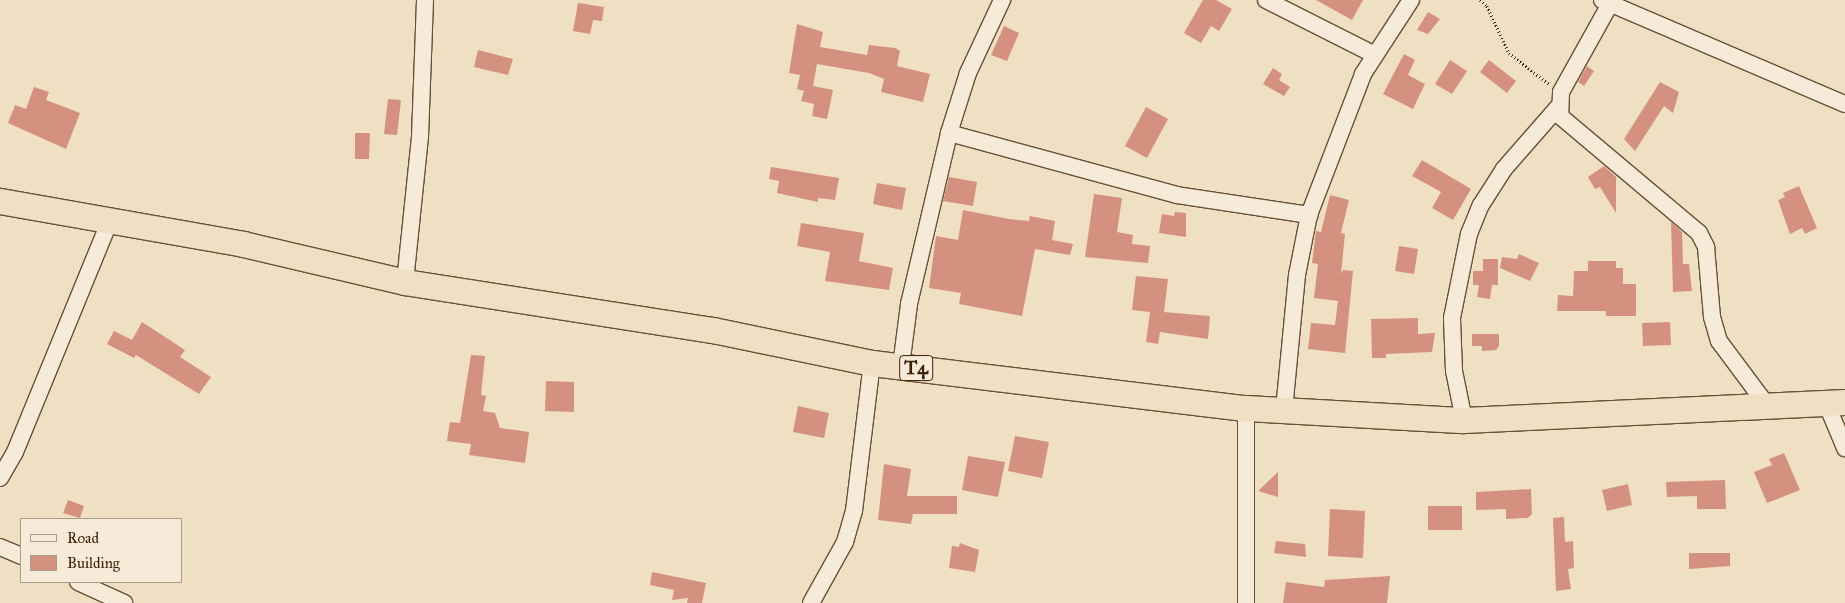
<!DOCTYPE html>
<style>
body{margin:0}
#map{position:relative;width:1845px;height:603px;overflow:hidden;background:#f0e0c3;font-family:"IM FELL Great Primer",serif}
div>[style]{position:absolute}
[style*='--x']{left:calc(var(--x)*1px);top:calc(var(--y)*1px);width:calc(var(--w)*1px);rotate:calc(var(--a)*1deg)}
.building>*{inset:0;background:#d5917f}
.path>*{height:2.5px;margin-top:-1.25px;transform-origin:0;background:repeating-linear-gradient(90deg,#3b2007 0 1px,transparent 0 3.5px)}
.roads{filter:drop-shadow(1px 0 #685036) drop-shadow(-1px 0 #685036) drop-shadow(0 1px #685036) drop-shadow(0 -1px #685036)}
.minor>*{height:16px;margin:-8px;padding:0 8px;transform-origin:8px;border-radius:8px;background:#f5ebd8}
.highway>*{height:25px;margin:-12.5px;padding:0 12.5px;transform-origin:12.5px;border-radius:12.5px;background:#f0e0c3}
span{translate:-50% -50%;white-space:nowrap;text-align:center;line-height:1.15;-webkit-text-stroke:5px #f5ebd8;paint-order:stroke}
.shield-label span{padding:1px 4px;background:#f5ebd8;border:1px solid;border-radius:4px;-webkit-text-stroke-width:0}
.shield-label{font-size:19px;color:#3b2007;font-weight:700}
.legend{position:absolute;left:20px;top:518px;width:162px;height:65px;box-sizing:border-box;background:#f5ebd8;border:1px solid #ab9a84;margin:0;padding:6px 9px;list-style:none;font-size:15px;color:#3b2007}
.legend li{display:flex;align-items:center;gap:10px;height:25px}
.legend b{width:25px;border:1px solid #ab9a84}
</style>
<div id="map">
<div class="building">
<i style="clip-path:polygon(1203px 0,1216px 0,1232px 9px,1219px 31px,1211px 26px,1201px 43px,1184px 33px)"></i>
<i style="clip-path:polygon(1316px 0,1363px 0,1352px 20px)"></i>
<i style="clip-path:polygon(578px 3px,604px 7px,602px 21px,593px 20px,590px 34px,573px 31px)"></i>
<i style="clip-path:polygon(1428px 12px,1440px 19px,1428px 34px,1417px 30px)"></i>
<i style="clip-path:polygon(797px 24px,823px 32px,820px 47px,867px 55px,869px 45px,895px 48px,900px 51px,897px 66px,930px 74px,923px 102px,881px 92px,884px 79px,869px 73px,817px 64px,813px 86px,833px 90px,827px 119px,812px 116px,814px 104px,801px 101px,804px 91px,797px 89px,800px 75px,789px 73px)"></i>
<i style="clip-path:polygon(1004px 26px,1019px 33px,1007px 61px,991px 55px)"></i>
<i style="clip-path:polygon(478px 50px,513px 59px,508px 75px,474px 67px)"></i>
<i style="clip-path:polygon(1404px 54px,1415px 60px,1408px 75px,1425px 84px,1413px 109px,1383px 94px)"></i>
<i style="clip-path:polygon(1450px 60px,1467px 71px,1452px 94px,1435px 84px)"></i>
<i style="clip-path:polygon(1489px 60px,1516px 81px,1507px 93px,1480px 72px)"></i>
<i style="clip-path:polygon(1587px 66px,1594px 71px,1584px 86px,1578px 82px)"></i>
<i style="clip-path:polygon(1273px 68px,1282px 74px,1279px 80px,1290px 87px,1284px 96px,1263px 84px)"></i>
<i style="clip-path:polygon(1660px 82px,1679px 92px,1673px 113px,1664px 106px,1635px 151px,1624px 139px)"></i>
<i style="clip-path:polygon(34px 87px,49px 92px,46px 100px,80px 113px,66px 149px,8px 123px,15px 105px,26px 109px)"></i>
<i style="clip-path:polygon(388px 99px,401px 100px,397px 135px,384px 134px)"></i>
<i style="clip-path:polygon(1146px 107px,1168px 119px,1147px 158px,1125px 146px)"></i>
<i style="clip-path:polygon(355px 133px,370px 133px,369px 159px,355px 159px)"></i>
<i style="clip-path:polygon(1422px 160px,1471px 189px,1453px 220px,1432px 208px,1441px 192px,1412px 176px)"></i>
<i style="clip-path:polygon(1604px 166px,1616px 177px,1616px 213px,1600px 187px,1595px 189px,1588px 177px)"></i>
<i style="clip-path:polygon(771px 167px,839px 178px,835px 200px,818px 198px,818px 202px,777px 193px,779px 181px,769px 179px)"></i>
<i style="clip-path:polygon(949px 177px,977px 182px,973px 206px,943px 201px)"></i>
<i style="clip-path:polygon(877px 183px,906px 188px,902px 210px,873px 204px)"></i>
<i style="clip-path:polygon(1799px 186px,1817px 228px,1805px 234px,1802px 228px,1790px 234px,1778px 200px,1785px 197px,1783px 193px)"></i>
<i style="clip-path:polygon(1094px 194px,1122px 198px,1117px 232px,1133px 235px,1132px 244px,1150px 246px,1148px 263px,1085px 257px)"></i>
<i style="clip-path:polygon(1330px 195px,1349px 200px,1341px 233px,1345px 234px,1341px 274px,1343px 270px,1353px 271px,1345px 353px,1308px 349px,1311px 323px,1335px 325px,1338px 301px,1314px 298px,1318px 264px,1312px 263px,1316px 231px,1321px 232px)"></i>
<i style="clip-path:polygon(963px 210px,1009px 219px,1029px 221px,1030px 216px,1055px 221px,1052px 240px,1073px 244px,1070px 255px,1035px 249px,1022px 316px,959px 304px,961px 293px,929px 288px,936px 236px,958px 240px)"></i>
<i style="clip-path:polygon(1175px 212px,1186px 213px,1186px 237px,1159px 233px,1162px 214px,1174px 216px)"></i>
<i style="clip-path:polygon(1671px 222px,1682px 232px,1683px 264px,1689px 264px,1692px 291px,1673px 292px)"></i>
<i style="clip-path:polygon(801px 223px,864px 233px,859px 261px,893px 268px,889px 290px,825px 281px,830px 252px,797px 246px)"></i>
<i style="clip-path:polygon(1399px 246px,1418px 249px,1414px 274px,1395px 271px)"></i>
<i style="clip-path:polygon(1519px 254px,1539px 263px,1530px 281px,1500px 268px,1502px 257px,1517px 259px)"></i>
<i style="clip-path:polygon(1483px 259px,1498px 259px,1498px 285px,1492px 285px,1490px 299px,1477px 297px,1479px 285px,1473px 285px,1473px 271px,1483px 271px)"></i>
<i style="clip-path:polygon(1588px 261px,1616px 261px,1616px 268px,1623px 268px,1623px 284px,1636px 284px,1636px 316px,1606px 316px,1606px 311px,1557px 311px,1558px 295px,1573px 296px,1574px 271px,1588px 271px)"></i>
<i style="clip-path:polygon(1136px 276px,1168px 279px,1164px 312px,1210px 316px,1208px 339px,1160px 332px,1158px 344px,1146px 342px,1150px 312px,1132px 310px)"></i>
<i style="clip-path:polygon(1418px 318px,1418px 334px,1435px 333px,1432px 352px,1386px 354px,1386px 358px,1372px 358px,1371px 319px)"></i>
<i style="clip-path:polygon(142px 322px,185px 350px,180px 357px,211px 377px,199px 394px,136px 355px,134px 358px,107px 344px,114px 331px,132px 340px)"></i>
<i style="clip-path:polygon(1670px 322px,1671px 345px,1643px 346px,1642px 323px)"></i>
<i style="clip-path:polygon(1472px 334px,1499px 334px,1499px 346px,1496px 350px,1482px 351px,1482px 346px,1472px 346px)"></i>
<i style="clip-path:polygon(471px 355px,485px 356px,481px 395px,486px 396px,483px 411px,495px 413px,500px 428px,529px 432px,525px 463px,469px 455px,471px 444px,447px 441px,450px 422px,460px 423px)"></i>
<i style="clip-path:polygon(546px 381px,574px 382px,574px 412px,545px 411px)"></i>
<i style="clip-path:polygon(798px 406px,829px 413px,824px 438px,793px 432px)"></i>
<i style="clip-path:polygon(1015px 436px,1049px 442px,1042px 478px,1008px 471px)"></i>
<i style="clip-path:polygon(1784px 453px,1800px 490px,1767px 503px,1754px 472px,1772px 465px,1769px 459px)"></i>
<i style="clip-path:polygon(968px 456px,1005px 462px,998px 497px,962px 490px)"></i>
<i style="clip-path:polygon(884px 464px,911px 469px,907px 496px,957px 496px,957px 514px,913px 514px,911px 524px,878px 520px)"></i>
<i style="clip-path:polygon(1278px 472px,1278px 497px,1258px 491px)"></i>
<i style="clip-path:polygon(1725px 480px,1726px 509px,1697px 509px,1697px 496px,1667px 497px,1666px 482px)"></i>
<i style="clip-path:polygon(1628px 484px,1632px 505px,1607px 511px,1602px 490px)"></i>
<i style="clip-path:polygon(1531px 489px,1532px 514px,1528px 518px,1506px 519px,1506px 509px,1476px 510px,1476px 492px)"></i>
<i style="clip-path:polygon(68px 500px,84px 506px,80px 518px,63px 513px)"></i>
<i style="clip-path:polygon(1428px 506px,1462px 506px,1462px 530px,1428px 530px)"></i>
<i style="clip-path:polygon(1330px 509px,1365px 511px,1363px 558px,1328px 556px)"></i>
<i style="clip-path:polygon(1564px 517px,1565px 542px,1573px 541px,1574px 568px,1568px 569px,1571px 589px,1556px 591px,1553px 518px)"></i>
<i style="clip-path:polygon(1276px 541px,1305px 544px,1306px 557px,1274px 553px)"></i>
<i style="clip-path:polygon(960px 543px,979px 550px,975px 572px,949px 568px,952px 546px,959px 547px)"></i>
<i style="clip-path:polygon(1689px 553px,1730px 553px,1730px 566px,1689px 569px)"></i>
<i style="clip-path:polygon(652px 572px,706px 583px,702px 603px,687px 603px,688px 598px,672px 600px,674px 590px,650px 585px)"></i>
<i style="clip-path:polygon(1390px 576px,1387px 603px,1283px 603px,1286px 582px,1324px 587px,1325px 580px)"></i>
</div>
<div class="path">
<i style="--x:1480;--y:0;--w:9;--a:41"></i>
<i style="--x:1487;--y:6;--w:52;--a:64.9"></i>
<i style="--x:1509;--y:53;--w:51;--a:37.8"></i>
</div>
<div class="roads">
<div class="minor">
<i style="--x:1266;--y:0;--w:120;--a:26.8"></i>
<i style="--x:1602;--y:0;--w:264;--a:23.2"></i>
<i style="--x:1610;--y:4;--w:101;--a:119.1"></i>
<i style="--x:1561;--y:92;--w:24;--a:92"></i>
<i style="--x:1560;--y:116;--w:182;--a:40.1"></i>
<i style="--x:1699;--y:233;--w:16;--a:63"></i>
<i style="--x:1706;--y:247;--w:70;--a:85.1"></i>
<i style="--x:1712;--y:317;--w:25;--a:74"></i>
<i style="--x:1719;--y:341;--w:84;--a:53.3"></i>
<i style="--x:949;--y:133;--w:236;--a:15.2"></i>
<i style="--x:1177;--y:195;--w:134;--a:8.6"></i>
<i style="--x:405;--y:282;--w:146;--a:-84.1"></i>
<i style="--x:420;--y:137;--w:137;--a:-87.9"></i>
<i style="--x:901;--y:366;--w:63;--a:-82.6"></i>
<i style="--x:909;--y:304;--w:176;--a:-76.8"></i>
<i style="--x:949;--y:133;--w:63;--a:-72.4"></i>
<i style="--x:968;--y:73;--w:81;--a:-65"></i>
<i style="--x:1827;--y:405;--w:47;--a:67.3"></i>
<i style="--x:1246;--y:408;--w:195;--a:90"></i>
<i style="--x:1284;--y:410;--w:136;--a:-84.5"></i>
<i style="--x:1297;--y:275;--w:61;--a:-78.7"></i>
<i style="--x:1309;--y:215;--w:151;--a:-69"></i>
<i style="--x:1363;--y:74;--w:88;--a:-57"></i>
<i style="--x:1464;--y:420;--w:50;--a:-101.5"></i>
<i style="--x:1454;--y:371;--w:53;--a:-92.2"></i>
<i style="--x:1452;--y:318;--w:86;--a:-78.6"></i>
<i style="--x:1469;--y:234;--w:31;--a:-68"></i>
<i style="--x:1481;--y:205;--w:43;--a:-57.4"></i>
<i style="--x:1504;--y:169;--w:84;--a:-48.9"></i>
<i style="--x:0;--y:478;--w:30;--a:-60"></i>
<i style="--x:15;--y:452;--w:248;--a:-67.7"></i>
<i style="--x:0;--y:547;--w:23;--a:23"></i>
<i style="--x:78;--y:582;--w:51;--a:24.5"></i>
<i style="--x:811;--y:603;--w:70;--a:-60.9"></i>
<i style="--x:845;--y:542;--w:32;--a:-74"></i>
<i style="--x:854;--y:511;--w:149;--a:-83.1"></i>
</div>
<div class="highway">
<i style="--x:0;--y:201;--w:247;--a:10"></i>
<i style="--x:243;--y:244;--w:166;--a:13.2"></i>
<i style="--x:405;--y:282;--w:312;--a:8.9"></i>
<i style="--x:713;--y:330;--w:162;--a:11.7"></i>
<i style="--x:872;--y:363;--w:377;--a:6.9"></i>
<i style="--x:1246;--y:408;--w:218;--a:3.2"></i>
<i style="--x:1464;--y:420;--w:381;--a:-2.7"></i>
</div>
</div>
<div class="shield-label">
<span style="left:916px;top:368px">T4</span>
</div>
<ul class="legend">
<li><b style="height:6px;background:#f5ebd8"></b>Road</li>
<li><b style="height:14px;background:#d5917f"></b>Building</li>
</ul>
</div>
